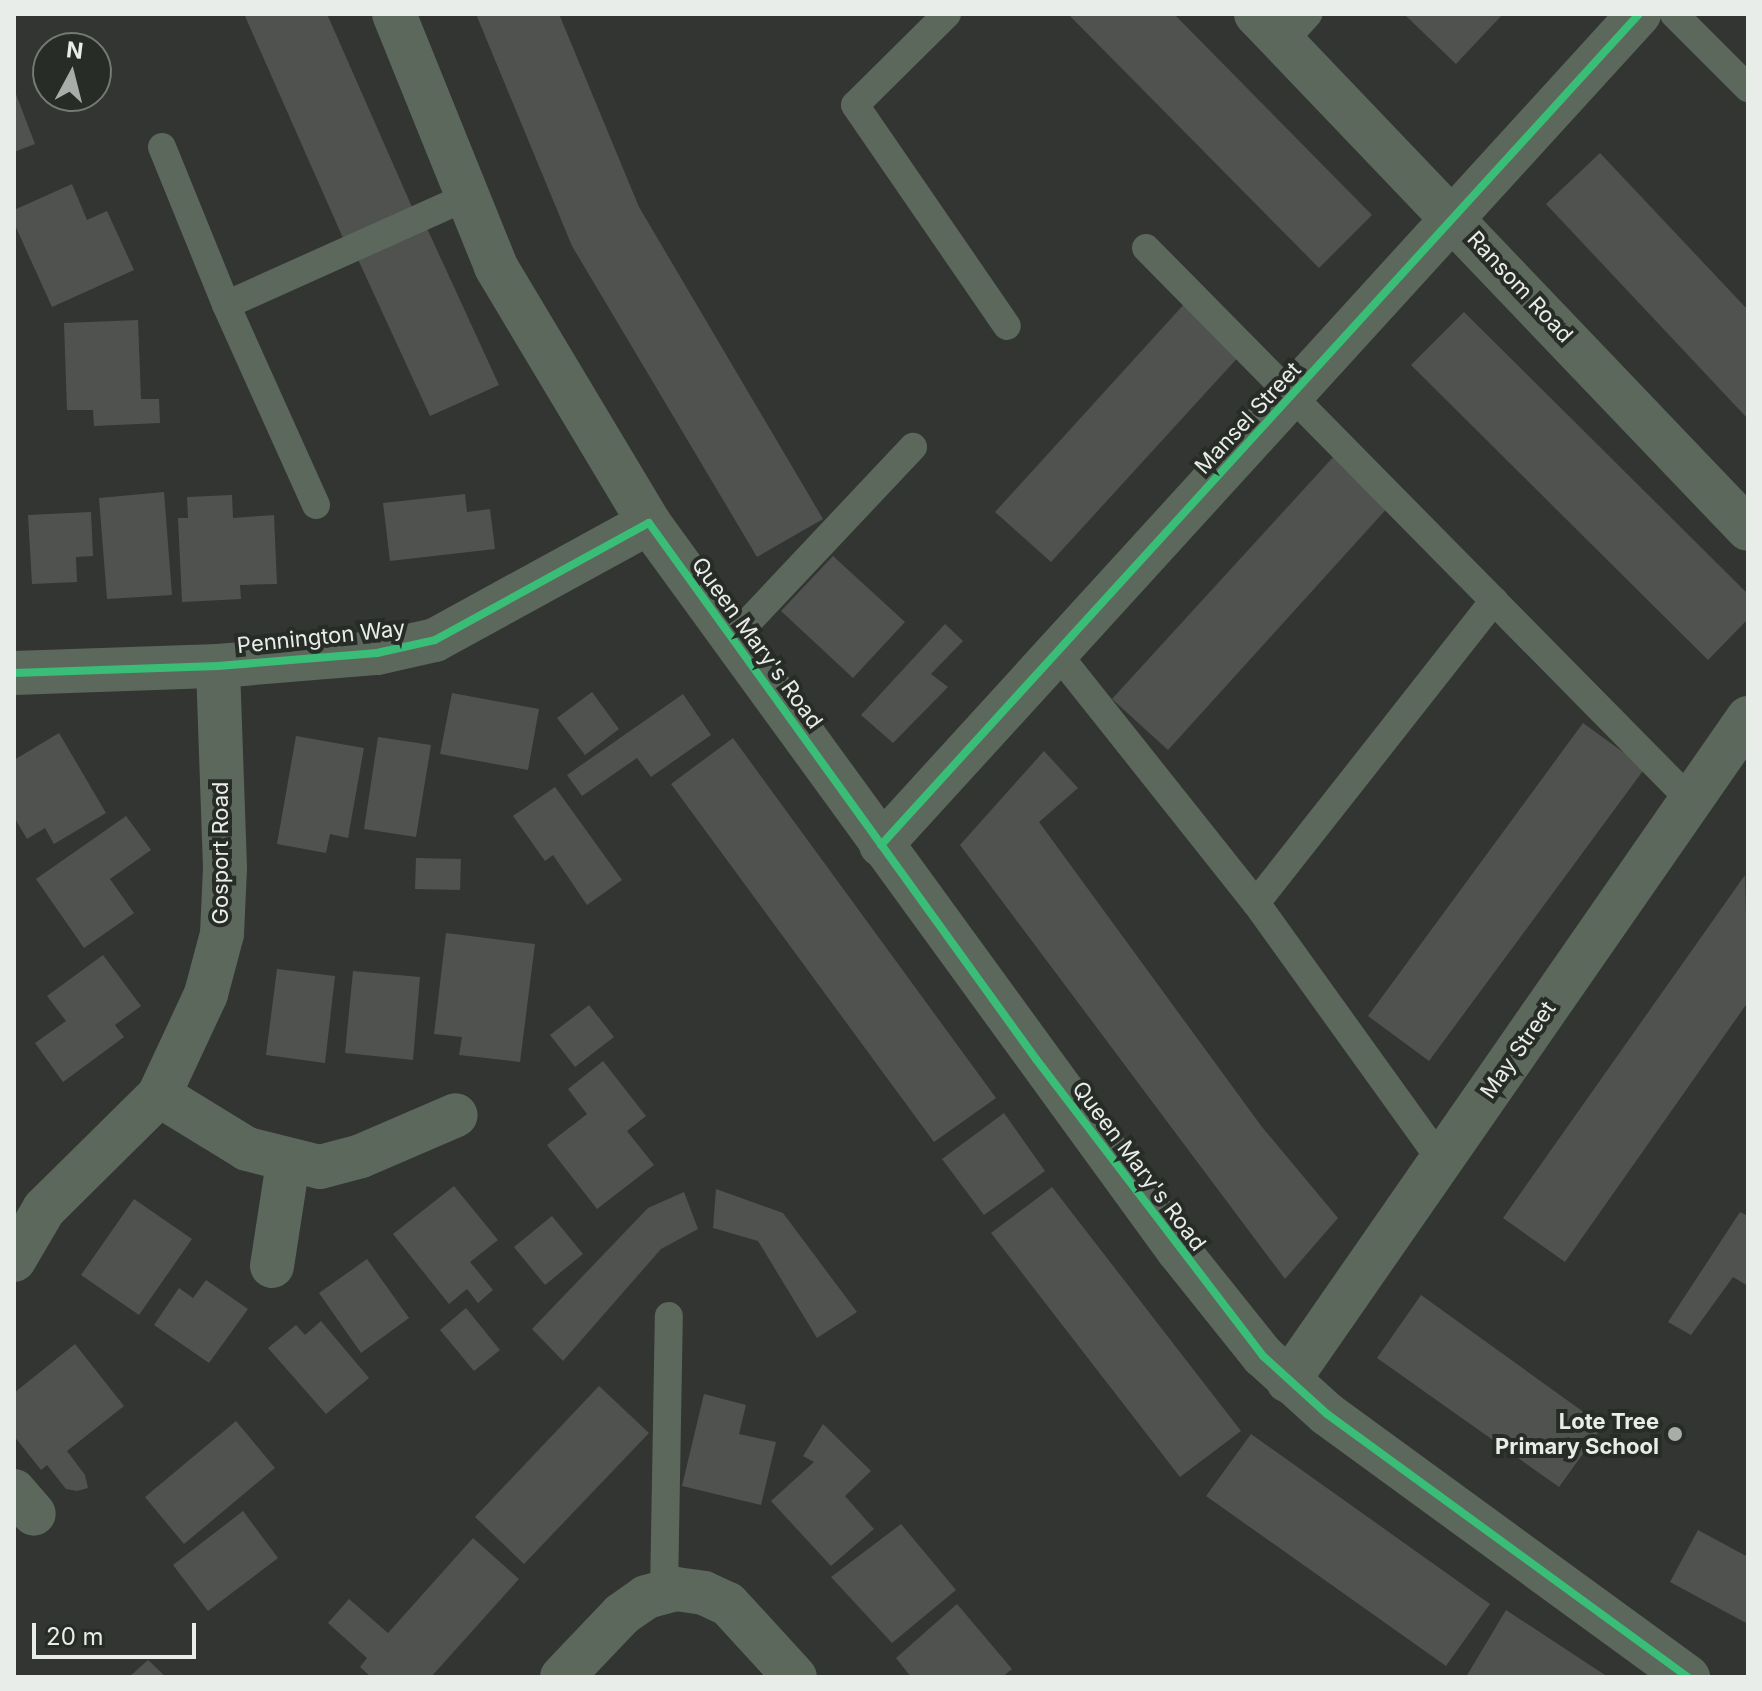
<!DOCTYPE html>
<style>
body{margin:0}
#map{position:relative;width:1762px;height:1691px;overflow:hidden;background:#323532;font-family:Inter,sans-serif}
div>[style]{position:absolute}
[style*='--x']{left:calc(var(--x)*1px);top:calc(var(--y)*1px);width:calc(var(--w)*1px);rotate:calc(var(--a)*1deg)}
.building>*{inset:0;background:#505250}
.service>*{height:28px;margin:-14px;padding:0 14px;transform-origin:14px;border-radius:14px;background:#5c685c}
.minor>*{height:44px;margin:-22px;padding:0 22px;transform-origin:22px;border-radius:22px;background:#5c685c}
.cycleway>*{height:8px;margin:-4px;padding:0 4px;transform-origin:4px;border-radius:4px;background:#3abd76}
.dots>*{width:22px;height:22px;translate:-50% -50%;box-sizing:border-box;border:4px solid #272c27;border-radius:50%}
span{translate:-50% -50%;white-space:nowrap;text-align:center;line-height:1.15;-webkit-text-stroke:8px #272c27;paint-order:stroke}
.street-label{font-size:22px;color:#e9ede9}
.poi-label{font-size:22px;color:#e9ede9;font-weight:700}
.right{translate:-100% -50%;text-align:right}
.frame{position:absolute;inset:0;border:16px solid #e9ede9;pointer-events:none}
.north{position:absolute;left:32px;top:32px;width:80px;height:80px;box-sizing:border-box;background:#272c27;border:2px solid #757975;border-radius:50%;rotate:7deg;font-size:22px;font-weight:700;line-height:32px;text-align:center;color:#e9ede9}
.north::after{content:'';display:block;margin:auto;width:28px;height:36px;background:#a9ada9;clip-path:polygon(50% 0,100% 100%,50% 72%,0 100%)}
.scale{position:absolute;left:32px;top:1623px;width:164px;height:36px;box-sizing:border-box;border:4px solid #e9ede9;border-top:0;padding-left:10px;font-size:24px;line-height:28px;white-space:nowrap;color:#e9ede9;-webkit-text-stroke:6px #272c27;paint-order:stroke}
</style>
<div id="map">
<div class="building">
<i style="clip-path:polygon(249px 14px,327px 14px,412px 207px,343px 238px,245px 16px)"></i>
<i style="clip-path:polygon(476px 14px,559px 14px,639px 207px,823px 519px,757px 557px,572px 246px)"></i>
<i style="clip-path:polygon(1068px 14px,1174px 14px,1372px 215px,1319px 268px)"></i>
<i style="clip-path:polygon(1404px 14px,1503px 14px,1456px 64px)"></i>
<i style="clip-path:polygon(14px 89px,35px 144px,14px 152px)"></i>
<i style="clip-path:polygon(1600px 153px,1748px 310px,1748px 419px,1546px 204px)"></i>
<i style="clip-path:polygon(72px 184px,87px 220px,107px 211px,134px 270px,52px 307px,14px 223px,14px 210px)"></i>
<i style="clip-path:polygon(425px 224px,499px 385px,430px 416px,356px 255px)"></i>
<i style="clip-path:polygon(1186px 302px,1242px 353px,1051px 562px,995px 512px)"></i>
<i style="clip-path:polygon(1464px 312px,1748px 594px,1748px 619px,1708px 660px,1411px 365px)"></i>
<i style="clip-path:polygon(138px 320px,141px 399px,159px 399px,160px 423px,94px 426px,93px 410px,67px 410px,64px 323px)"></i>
<i style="clip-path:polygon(1336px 454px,1391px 504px,1168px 750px,1112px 699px)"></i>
<i style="clip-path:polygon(164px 492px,172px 595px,107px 599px,99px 498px)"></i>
<i style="clip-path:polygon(465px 494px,467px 512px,490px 509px,495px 549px,390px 561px,383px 503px)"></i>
<i style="clip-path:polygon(232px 495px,233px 518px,274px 515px,277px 584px,240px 585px,241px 599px,182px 602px,178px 518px,188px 518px,187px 497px)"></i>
<i style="clip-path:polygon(91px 512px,93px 556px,76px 557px,77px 582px,32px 584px,28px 515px)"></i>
<i style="clip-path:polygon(833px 556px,905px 622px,853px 678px,781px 611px)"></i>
<i style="clip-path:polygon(945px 624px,963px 641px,931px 674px,948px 687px,893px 743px,861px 715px)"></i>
<i style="clip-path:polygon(592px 692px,619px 729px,585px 755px,557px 718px)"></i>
<i style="clip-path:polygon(452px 693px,539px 709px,528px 770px,440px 754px)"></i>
<i style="clip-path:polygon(683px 694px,711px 735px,651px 777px,637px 758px,582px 796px,567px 775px)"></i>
<i style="clip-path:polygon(1583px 723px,1645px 768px,1429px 1061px,1368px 1016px)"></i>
<i style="clip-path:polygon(59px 733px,106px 813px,54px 844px,45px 828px,27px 839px,14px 817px,14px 760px)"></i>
<i style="clip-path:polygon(296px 736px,364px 748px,348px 838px,330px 834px,326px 853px,277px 844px)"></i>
<i style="clip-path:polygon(378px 737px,431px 745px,416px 837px,364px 829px)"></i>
<i style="clip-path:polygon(733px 738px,996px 1098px,934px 1142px,671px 784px)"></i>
<i style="clip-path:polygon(1044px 751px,1078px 788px,1039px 822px,1262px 1127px,1338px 1218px,1285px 1279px,960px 845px)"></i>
<i style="clip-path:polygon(555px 787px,622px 880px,587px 905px,553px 855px,545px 861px,513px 816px)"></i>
<i style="clip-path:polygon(126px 816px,151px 850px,110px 879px,134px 913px,84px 948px,36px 879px)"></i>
<i style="clip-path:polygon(416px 858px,461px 859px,460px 890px,415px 889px)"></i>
<i style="clip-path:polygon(1745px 875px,1748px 1002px,1565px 1262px,1503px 1218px)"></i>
<i style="clip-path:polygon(446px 933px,535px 944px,520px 1062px,459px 1055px,462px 1037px,434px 1034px)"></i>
<i style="clip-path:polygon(103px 955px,141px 1006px,115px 1025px,124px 1037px,63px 1082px,35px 1043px,66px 1021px,47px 996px)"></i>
<i style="clip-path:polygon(277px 969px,335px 976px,325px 1063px,266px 1055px)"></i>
<i style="clip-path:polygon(353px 971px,420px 977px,413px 1060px,345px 1053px)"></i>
<i style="clip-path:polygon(589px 1005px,614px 1037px,575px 1067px,550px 1035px)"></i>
<i style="clip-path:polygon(603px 1061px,646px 1116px,627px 1131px,654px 1165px,597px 1209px,547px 1145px,587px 1114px,568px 1089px)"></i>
<i style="clip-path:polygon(1004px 1113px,1045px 1171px,984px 1215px,942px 1159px)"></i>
<i style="clip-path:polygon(454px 1186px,498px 1240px,470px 1262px,493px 1290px,478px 1303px,467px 1289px,449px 1304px,393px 1234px)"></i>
<i style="clip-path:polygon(1052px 1187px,1241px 1431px,1180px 1477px,991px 1233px)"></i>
<i style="clip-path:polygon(716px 1189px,783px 1213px,857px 1312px,817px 1338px,758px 1241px,713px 1228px)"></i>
<i style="clip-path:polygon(684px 1192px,698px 1229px,661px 1249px,563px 1361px,532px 1329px,648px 1208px)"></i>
<i style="clip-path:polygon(134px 1199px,192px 1239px,139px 1315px,81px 1275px)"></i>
<i style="clip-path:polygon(1740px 1212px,1748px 1216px,1748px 1286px,1733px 1277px,1691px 1335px,1668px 1322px)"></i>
<i style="clip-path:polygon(552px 1216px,583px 1254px,545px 1285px,514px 1247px)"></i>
<i style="clip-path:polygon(367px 1259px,409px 1318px,361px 1353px,319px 1293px)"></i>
<i style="clip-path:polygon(206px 1280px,248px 1309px,209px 1363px,154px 1325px,179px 1288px,193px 1298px)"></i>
<i style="clip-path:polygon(1421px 1295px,1603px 1426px,1559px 1487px,1377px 1358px)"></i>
<i style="clip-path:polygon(466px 1308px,500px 1350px,474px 1371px,440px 1330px)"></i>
<i style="clip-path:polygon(321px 1321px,369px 1378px,326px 1414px,268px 1348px,296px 1325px,305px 1335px)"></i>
<i style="clip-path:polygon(75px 1344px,124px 1406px,67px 1451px,85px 1475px,88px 1488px,77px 1491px,66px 1489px,47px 1465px,41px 1470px,14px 1436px,14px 1393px)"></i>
<i style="clip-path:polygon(599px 1386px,649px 1433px,524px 1564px,475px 1517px)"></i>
<i style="clip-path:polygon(704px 1394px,746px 1405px,739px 1434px,776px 1442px,761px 1505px,682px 1486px)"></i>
<i style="clip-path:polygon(236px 1421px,275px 1468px,184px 1544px,145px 1497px)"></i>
<i style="clip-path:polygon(823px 1424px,871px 1471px,845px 1496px,874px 1529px,831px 1566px,771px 1501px,814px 1462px,803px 1456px)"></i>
<i style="clip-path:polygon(1251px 1434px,1490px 1604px,1446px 1666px,1206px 1496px)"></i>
<i style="clip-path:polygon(243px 1511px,278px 1558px,208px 1611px,173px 1565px)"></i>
<i style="clip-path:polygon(901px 1524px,956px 1590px,892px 1643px,831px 1577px)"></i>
<i style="clip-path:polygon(1698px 1530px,1748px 1557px,1748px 1624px,1670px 1582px)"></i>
<i style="clip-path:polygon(473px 1538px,519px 1579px,431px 1677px,371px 1677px,360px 1667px,367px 1658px,328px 1623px,349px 1599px,388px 1633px)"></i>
<i style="clip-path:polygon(957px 1604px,1012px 1669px,1002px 1677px,911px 1677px,896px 1658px)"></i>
<i style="clip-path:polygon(1506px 1610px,1608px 1677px,1466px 1677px)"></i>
<i style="clip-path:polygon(148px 1660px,166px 1677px,129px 1677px)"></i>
</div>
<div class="service">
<i style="--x:947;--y:14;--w:129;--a:135.3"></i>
<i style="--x:855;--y:105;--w:268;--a:55.5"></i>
<i style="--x:1674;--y:14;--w:105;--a:45"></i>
<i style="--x:1283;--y:42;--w:38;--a:-48"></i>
<i style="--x:162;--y:147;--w:170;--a:67.9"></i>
<i style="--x:1146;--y:248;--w:496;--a:45.4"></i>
<i style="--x:316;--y:505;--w:219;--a:-114.2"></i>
<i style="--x:226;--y:305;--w:263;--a:-24.2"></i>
<i style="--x:732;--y:639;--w:264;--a:-46.7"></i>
<i style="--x:1057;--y:653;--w:320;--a:51.5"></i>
<i style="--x:1256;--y:903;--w:317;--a:54.3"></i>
<i style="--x:1256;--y:903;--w:385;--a:-51.8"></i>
<i style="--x:1494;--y:601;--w:281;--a:45.4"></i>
<i style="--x:664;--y:1593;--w:277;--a:-89"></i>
</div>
<div class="minor">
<i style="--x:394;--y:14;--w:273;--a:68"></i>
<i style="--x:496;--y:267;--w:298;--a:59.1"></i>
<i style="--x:649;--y:523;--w:899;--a:53.96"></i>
<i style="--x:1178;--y:1250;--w:136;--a:51.3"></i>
<i style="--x:1263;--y:1356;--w:86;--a:42.2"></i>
<i style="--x:1327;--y:1414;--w:447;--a:36.1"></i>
<i style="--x:1256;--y:14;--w:712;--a:46.31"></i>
<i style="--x:14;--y:673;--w:204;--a:-2"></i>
<i style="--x:218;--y:666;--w:160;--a:-4.7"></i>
<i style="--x:377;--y:653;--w:59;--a:-12.6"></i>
<i style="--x:435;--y:640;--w:244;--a:-28.7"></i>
<i style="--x:881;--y:845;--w:1125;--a:-47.63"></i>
<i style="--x:159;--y:1095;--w:103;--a:31.5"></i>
<i style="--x:247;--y:1149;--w:75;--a:13.9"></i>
<i style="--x:320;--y:1167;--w:42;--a:-15"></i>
<i style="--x:361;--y:1156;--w:103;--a:-23.3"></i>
<i style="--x:14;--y:1260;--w:59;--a:-59.5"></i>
<i style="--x:44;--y:1209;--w:162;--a:-44.7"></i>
<i style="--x:159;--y:1095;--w:111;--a:-65"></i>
<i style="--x:206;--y:994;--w:62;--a:-75.1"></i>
<i style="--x:222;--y:934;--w:66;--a:-87.4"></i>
<i style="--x:225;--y:868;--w:202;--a:-92"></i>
<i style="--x:272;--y:1266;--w:104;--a:-81.2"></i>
<i style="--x:1288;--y:1381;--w:807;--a:-55.25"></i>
<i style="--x:14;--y:1491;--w:30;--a:49"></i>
<i style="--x:562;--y:1677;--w:87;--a:-46.4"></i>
<i style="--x:622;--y:1614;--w:29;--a:-35"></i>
<i style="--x:646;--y:1597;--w:31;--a:-15"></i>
<i style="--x:676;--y:1589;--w:28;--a:8"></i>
<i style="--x:704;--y:1593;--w:26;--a:25"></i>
<i style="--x:728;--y:1604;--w:99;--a:47.5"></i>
</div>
<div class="cycleway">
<i style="--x:14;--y:673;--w:204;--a:-2"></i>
<i style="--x:218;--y:666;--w:160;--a:-4.7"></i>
<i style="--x:377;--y:653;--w:59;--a:-12.6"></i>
<i style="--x:435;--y:640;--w:244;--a:-28.7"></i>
<i style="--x:649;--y:523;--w:661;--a:54.17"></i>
<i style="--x:1036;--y:1059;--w:374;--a:52.6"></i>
<i style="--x:1263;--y:1356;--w:86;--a:42.2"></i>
<i style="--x:1327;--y:1414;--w:447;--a:36.1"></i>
<i style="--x:881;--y:845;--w:1125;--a:-47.63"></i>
</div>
<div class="dots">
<i style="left:1675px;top:1434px;background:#a9ada9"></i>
</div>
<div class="street-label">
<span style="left:1520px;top:287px;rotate:47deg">Ransom Road</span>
<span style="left:1248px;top:418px;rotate:-47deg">Mansel Street</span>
<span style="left:321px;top:637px;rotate:-6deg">Pennington Way</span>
<span style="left:757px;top:643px;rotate:54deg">Queen Mary's Road</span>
<span style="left:221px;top:853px;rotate:-90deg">Gosport Road</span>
<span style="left:1518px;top:1050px;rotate:-55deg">May Street</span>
<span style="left:1139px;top:1166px;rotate:53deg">Queen Mary's Road</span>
</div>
<div class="poi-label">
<span class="right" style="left:1659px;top:1434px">Lote Tree<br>Primary School</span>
</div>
<div class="frame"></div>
<div class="north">N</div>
<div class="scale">20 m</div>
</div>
